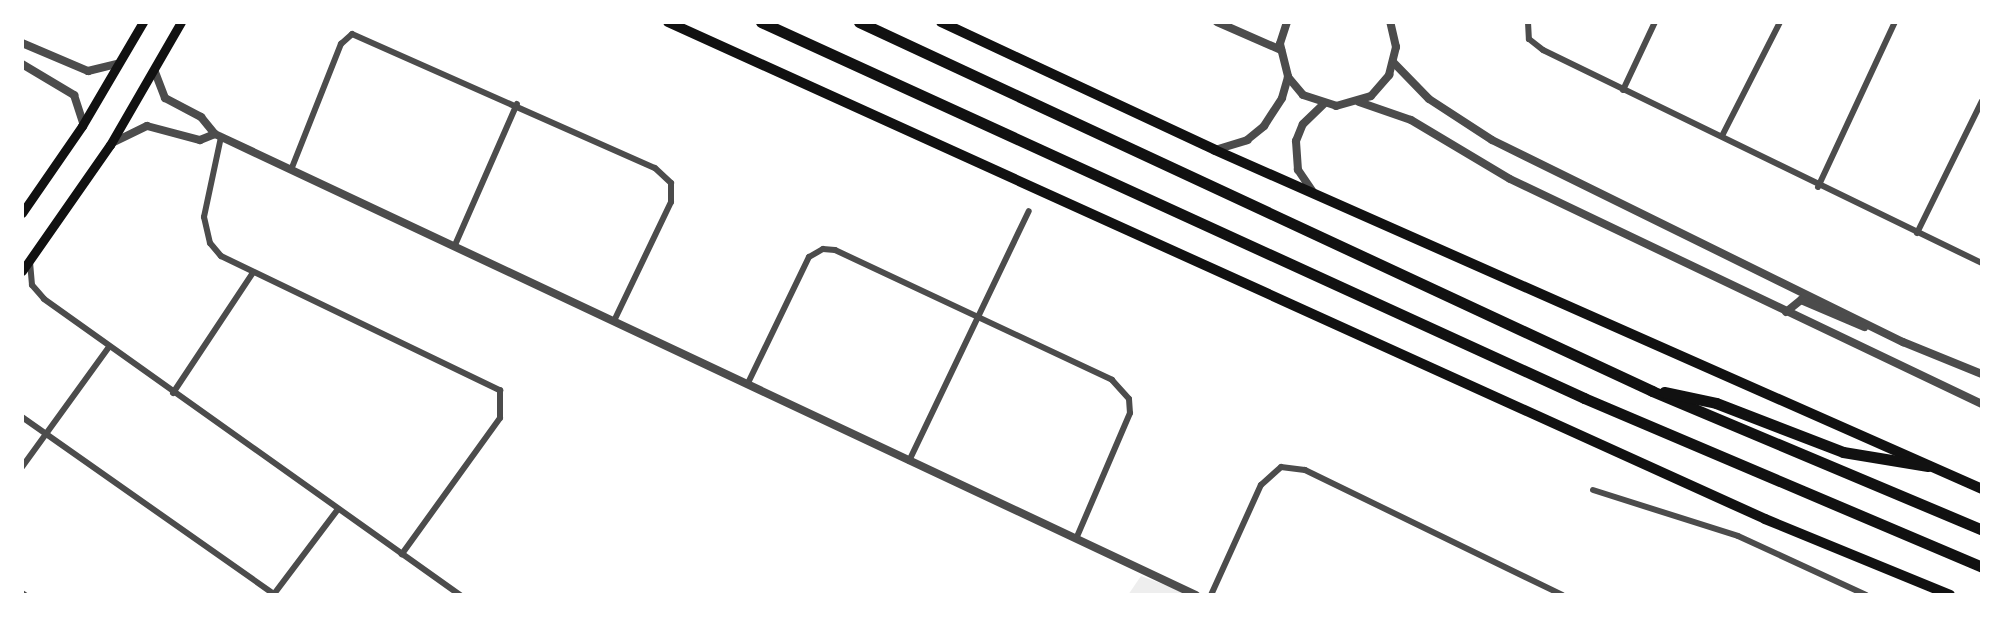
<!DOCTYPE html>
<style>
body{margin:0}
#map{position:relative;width:2004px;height:617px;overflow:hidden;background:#fff;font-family:"Sofia Sans Condensed",sans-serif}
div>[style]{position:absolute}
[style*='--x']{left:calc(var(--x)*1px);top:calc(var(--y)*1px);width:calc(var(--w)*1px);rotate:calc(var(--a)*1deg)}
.green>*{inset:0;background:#eee}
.minor>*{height:6px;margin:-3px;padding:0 3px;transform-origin:3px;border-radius:3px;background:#4c4c4c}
.tertiary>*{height:8px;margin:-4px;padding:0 4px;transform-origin:4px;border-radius:4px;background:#4c4c4c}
.secondary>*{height:9px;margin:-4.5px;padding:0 4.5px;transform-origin:4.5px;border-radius:4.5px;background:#111}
.primary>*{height:10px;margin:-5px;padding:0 5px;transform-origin:5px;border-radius:5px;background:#111}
.motorway>*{height:11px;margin:-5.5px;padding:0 5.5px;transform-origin:5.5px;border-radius:5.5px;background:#111}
span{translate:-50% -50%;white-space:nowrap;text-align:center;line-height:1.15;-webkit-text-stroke:6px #fff;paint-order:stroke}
.frame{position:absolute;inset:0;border:24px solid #fff;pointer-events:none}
</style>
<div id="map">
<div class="green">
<i style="clip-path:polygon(1141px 576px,1192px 595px,1128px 595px)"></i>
</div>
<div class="minor">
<i style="--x:1528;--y:22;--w:17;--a:87"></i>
<i style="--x:1529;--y:39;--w:18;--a:38"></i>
<i style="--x:1543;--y:50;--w:488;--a:25.9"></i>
<i style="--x:1623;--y:90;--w:75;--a:-64.8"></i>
<i style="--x:1722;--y:136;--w:128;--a:-63"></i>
<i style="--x:221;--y:137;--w:82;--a:102"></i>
<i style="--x:204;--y:217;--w:27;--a:77"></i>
<i style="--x:210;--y:243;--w:17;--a:50"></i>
<i style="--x:221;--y:256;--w:310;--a:25.7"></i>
<i style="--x:500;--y:390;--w:28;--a:90"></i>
<i style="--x:500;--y:418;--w:168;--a:125.8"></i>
<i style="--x:291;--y:170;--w:136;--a:-68.4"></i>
<i style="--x:341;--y:44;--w:15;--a:-42"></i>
<i style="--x:352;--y:34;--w:331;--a:23.9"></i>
<i style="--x:655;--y:168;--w:22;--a:43"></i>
<i style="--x:671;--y:183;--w:19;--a:90"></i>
<i style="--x:671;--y:202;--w:132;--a:115.6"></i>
<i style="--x:1818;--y:187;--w:182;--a:-65"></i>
<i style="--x:1917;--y:233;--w:147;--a:-63.8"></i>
<i style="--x:455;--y:245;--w:154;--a:-66.3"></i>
<i style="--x:30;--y:262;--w:23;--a:85"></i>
<i style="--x:32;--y:285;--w:18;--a:49"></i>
<i style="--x:44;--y:299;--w:511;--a:35.43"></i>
<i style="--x:748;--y:383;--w:140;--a:-64.2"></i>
<i style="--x:809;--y:257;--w:16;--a:-30"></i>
<i style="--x:823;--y:249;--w:12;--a:5"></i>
<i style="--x:835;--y:250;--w:306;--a:25.1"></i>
<i style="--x:1112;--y:380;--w:25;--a:48"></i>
<i style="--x:1129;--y:399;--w:14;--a:86"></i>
<i style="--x:1130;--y:413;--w:137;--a:113.2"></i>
<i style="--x:173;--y:393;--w:143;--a:-56.4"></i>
<i style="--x:22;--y:417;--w:309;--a:35.1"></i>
<i style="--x:909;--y:461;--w:277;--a:-64.4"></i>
<i style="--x:22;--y:467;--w:147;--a:-54.1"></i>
<i style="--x:1593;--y:490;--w:152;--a:17.6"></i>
<i style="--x:1738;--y:536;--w:141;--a:24.7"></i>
<i style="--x:22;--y:593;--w:4;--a:34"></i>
<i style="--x:274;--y:594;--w:106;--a:-53"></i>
<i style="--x:1211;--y:595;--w:121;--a:-65.6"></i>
<i style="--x:1261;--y:485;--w:27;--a:-42"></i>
<i style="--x:1281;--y:467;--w:24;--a:7"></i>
<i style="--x:1305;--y:470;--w:286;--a:25.9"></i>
</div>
<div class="tertiary">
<i style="--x:1217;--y:22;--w:70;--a:23.6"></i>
<i style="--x:1287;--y:22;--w:23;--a:108"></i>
<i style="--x:1280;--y:44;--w:34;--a:76"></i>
<i style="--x:1288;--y:77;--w:23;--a:50"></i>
<i style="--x:1303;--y:95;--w:35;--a:18"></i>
<i style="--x:1336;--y:106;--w:36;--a:-16"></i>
<i style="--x:1371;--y:96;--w:28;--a:-49"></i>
<i style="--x:1389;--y:75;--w:29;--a:-76"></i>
<i style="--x:1396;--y:47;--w:26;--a:-103"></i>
<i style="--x:22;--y:43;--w:72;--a:23"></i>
<i style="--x:88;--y:71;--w:32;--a:-14"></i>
<i style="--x:1394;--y:63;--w:50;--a:45.8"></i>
<i style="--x:1429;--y:99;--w:75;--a:33.1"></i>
<i style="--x:1492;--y:140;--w:458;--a:26.2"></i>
<i style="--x:1903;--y:342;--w:85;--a:22.1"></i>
<i style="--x:22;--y:64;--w:61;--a:30.8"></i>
<i style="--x:74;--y:95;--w:29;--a:72"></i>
<i style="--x:155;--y:72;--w:28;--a:69"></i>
<i style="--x:165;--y:98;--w:41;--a:27.8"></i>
<i style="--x:201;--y:117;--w:22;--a:51"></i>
<i style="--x:215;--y:134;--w:1084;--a:25.17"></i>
<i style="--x:1359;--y:102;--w:55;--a:19.1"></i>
<i style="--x:1411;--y:120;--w:115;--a:30.8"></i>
<i style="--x:1510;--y:179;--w:523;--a:25.49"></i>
<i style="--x:112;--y:143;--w:39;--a:-26"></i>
<i style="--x:147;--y:126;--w:55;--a:14.8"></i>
<i style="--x:200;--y:140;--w:16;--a:-22"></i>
<i style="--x:1215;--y:150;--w:34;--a:-17"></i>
<i style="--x:1247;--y:140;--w:22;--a:-39"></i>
<i style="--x:1264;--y:126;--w:33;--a:-57"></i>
<i style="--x:1282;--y:98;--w:22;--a:-74"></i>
<i style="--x:1313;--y:192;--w:27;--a:-124"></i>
<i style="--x:1298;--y:170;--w:29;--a:-94"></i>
<i style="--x:1296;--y:141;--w:18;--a:-68"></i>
<i style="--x:1303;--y:124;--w:29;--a:-44"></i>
<i style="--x:1786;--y:312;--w:19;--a:-39"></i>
<i style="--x:1801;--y:300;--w:69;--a:23.2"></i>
</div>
<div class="secondary">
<i style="--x:22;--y:213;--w:106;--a:-55.4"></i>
<i style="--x:82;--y:126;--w:121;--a:-59.6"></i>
<i style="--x:22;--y:271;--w:154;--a:-55.1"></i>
<i style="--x:110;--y:145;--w:142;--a:-60"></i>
</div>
<div class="primary">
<i style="--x:668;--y:22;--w:1204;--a:24.37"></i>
<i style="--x:1765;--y:519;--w:200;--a:22.3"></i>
<i style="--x:941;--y:22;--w:302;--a:25"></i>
<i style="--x:1215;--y:150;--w:839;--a:23.84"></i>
</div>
<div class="motorway">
<i style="--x:761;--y:22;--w:905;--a:24.55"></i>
<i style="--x:1584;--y:398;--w:432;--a:23"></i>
<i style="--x:859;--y:22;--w:875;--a:24.95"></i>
<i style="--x:1652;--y:391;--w:358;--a:22.8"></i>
<i style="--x:1664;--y:392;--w:53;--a:11.9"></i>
<i style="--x:1716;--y:403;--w:136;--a:21.1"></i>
<i style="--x:1843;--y:452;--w:86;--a:9.4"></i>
</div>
<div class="frame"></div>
</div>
